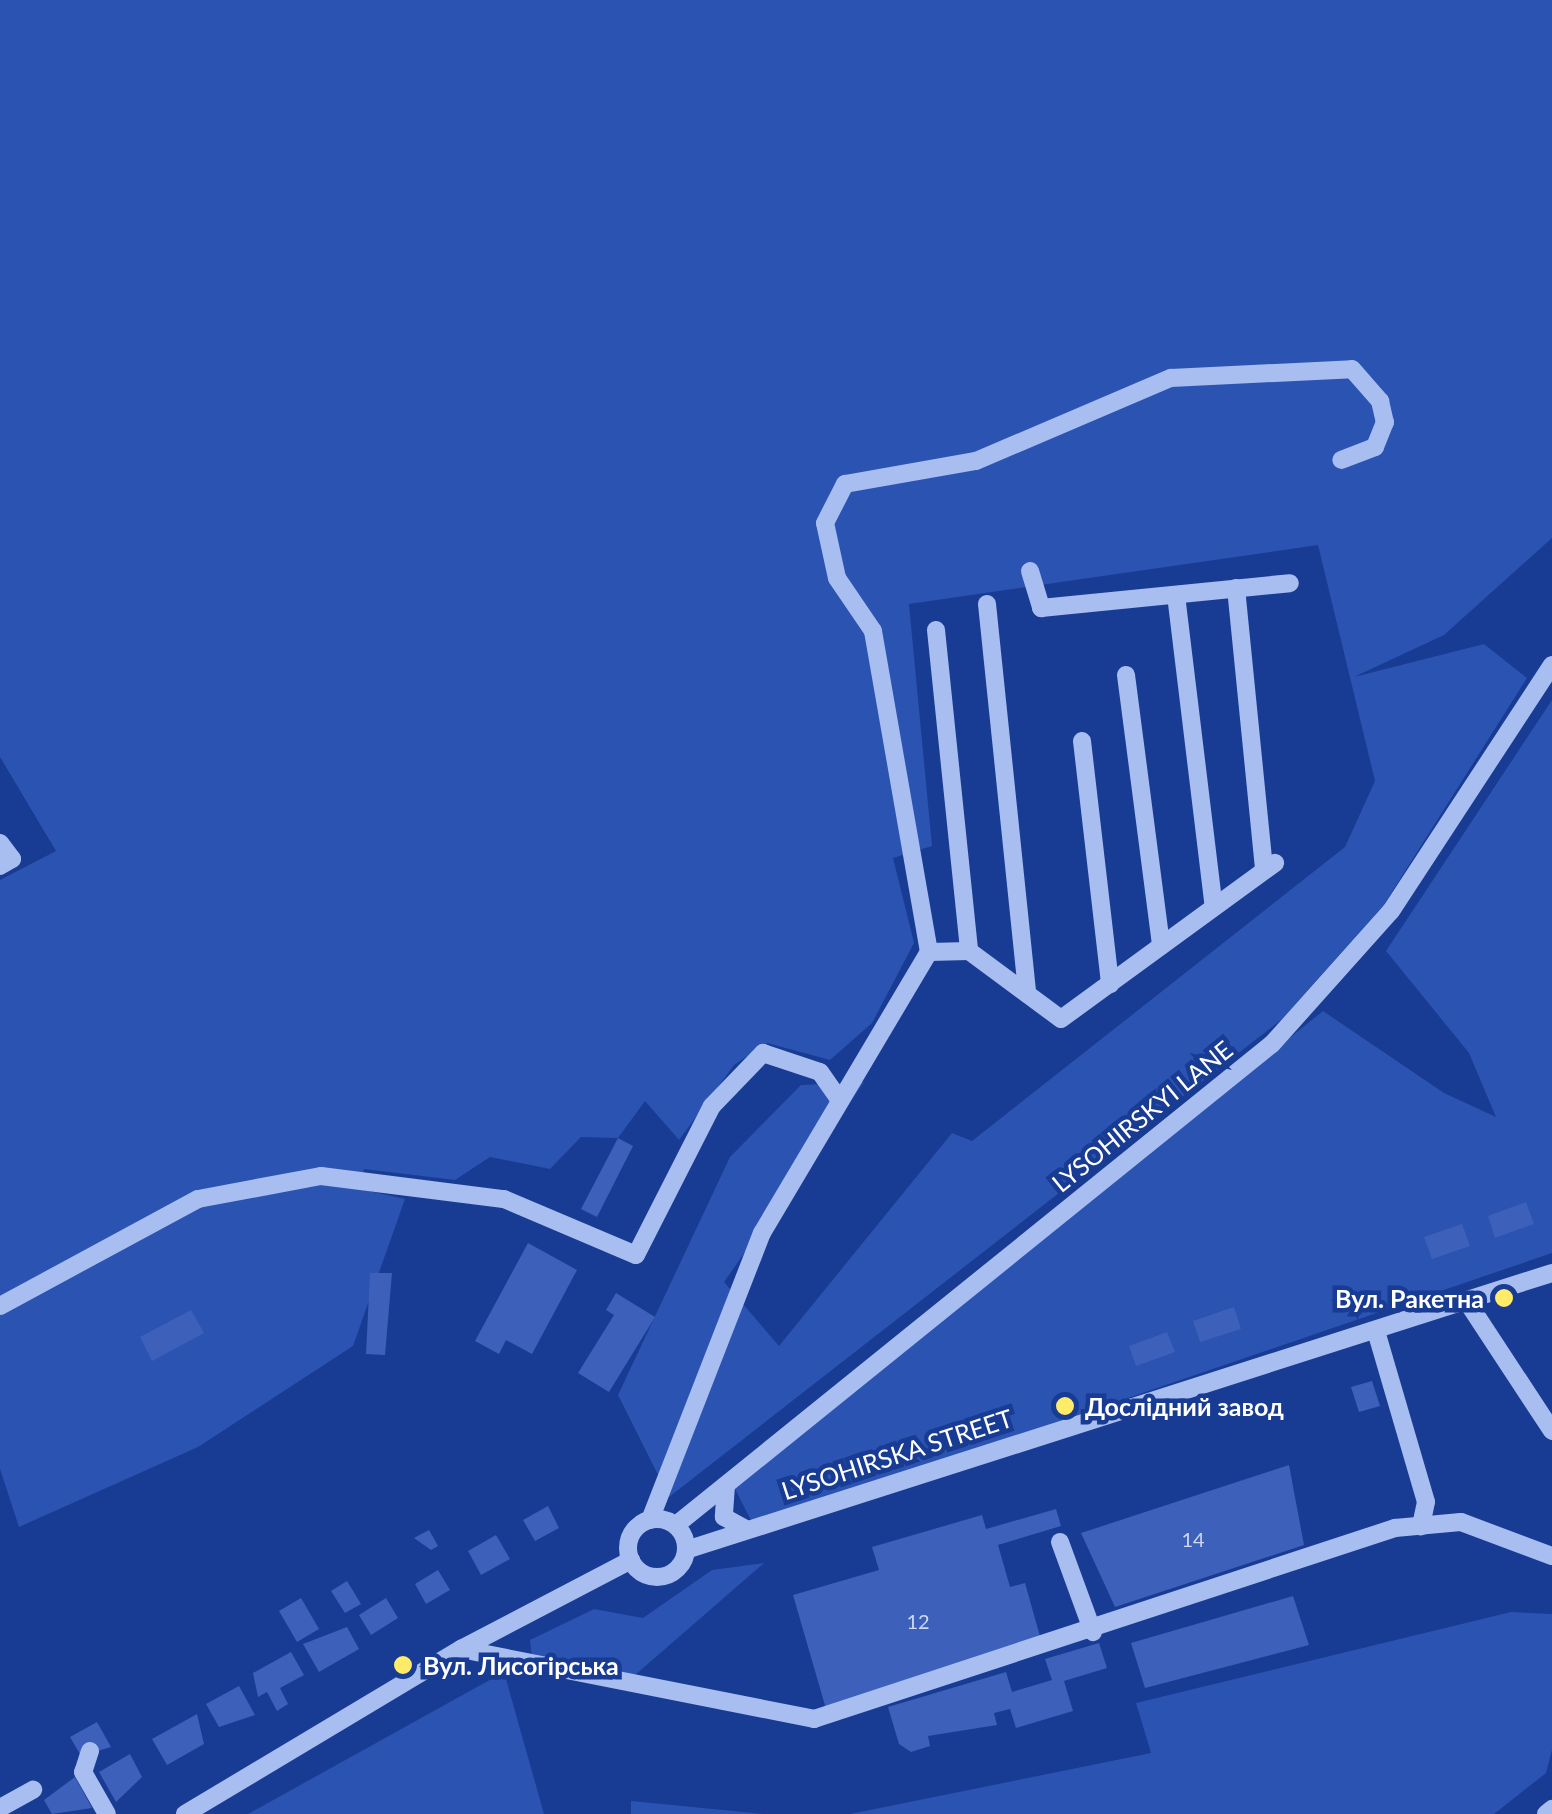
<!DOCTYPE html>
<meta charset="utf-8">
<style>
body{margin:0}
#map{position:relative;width:1552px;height:1814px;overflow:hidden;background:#183b93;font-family:Lato,sans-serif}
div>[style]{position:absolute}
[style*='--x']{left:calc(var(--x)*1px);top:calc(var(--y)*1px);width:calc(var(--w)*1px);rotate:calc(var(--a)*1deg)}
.green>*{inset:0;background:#2b53b2}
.building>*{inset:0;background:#3d61ba}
.minor>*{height:18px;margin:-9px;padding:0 9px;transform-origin:9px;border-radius:9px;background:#a8bdf0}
.minor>.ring{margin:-9px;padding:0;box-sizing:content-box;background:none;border:18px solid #a8bdf0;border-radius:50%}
.dots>*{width:28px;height:28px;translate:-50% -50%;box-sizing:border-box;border:5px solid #183b93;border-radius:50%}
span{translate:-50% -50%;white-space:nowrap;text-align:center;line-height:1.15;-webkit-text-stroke:9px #183b93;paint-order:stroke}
.number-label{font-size:20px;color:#ced8ee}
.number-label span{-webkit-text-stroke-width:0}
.street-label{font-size:25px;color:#fff}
.poi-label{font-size:25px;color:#fff;font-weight:700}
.right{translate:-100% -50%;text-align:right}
.left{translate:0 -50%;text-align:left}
</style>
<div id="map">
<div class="green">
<i style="clip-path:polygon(0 0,1552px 0,1552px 538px,1444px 635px,1354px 677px,1484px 644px,1527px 678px,1383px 906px,1281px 1020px,669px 1497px,618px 1395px,730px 1157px,801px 1085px,864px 1082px,724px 1282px,779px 1346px,952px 1133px,972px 1141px,1345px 847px,1375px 781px,1318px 545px,909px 604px,932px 846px,893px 858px,914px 943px,872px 1023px,830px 1060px,767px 1043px,734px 1065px,679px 1140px,645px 1101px,618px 1138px,581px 1137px,550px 1169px,490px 1157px,455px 1180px,364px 1169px,360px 1189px,405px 1199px,353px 1346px,198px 1447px,19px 1527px,0 1469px,0 880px,56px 851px,0 757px)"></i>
<i style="clip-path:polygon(1552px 700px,1552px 1253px,754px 1526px,734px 1487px,1323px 1011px,1444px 1093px,1496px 1117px,1469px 1053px,1386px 951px)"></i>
<i style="clip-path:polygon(764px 1563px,634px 1676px,532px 1659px,530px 1640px,594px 1609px,643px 1618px,712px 1570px)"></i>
<i style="clip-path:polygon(1511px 1612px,1552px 1614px,1552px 1750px,1546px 1773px,1494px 1814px,850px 1814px,1151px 1753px,1136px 1703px)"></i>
<i style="clip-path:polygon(504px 1672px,544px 1814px,248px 1814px)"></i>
<i style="clip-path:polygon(631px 1801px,765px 1814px,631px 1814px)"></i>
</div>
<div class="building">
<i style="clip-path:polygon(618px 1138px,633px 1146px,597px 1217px,581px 1209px)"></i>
<i style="clip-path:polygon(1526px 1202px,1534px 1224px,1495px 1238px,1488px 1216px)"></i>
<i style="clip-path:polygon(1462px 1224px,1470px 1246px,1432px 1259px,1424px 1237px)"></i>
<i style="clip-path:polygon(528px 1243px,577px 1270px,532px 1354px,506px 1340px,499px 1354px,475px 1341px)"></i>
<i style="clip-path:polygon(370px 1273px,392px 1273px,385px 1355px,366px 1354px)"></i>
<i style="clip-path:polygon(616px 1293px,655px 1317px,609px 1392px,578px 1373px,614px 1315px,606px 1310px)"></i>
<i style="clip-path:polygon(1234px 1307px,1241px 1329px,1200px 1342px,1193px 1321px)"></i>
<i style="clip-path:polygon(191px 1310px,204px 1333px,152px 1361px,140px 1337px)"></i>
<i style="clip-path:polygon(1167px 1332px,1175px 1352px,1136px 1366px,1129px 1346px)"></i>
<i style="clip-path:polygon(1372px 1381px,1380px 1406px,1359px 1412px,1351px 1387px)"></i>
<i style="clip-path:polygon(1289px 1465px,1304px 1545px,1115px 1607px,1081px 1533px)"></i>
<i style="clip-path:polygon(548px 1506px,559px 1528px,535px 1541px,523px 1520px)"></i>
<i style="clip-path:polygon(1056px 1509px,1061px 1526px,998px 1545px,1010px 1587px,1025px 1583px,1043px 1647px,826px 1709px,793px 1595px,879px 1570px,872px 1547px,982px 1515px,986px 1529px)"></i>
<i style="clip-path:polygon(429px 1530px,438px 1546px,431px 1550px,414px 1538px)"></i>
<i style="clip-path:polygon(496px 1535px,510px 1559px,481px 1575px,468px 1551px)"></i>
<i style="clip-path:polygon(438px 1570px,450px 1590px,426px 1604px,415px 1584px)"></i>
<i style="clip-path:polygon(347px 1581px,361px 1604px,345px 1613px,331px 1591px)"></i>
<i style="clip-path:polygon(1293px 1596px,1309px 1645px,1145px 1688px,1131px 1643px)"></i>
<i style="clip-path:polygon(301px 1598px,319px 1629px,297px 1642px,279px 1611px)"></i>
<i style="clip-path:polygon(386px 1598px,398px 1618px,371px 1635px,359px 1615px)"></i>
<i style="clip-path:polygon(347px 1627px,359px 1649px,319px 1672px,303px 1644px)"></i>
<i style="clip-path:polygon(1099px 1643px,1107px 1668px,1064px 1681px,1073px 1711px,1016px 1728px,1010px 1709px,994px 1713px,997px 1725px,928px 1736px,930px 1746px,911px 1752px,899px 1744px,888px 1707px,1006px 1672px,1012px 1692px,1052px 1680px,1045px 1659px)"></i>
<i style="clip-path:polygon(291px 1652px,304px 1675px,280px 1688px,288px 1704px,277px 1711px,267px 1692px,258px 1697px,253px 1673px)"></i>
<i style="clip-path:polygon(239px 1686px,255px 1715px,219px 1727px,206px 1704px)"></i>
<i style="clip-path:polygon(197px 1714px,204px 1744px,167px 1765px,152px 1739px)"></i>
<i style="clip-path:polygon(97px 1722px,111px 1747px,81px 1756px,70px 1737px)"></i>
<i style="clip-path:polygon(130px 1754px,142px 1777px,116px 1802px,99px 1772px)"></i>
<i style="clip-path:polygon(75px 1777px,92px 1808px,52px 1814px,44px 1800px)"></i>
</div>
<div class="minor">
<i style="--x:1030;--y:571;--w:39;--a:73"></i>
<i style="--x:1041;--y:608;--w:250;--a:-5.7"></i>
<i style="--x:1236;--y:588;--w:283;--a:84.3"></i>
<i style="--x:1176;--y:595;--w:314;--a:83.1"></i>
<i style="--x:987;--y:604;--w:392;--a:84.1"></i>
<i style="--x:936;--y:630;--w:323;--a:84.1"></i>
<i style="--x:1126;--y:675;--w:273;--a:82.6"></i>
<i style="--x:1082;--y:741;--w:245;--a:83.4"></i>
<i style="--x:0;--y:843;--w:20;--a:53"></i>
<i style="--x:12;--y:859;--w:14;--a:150"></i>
<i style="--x:929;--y:952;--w:326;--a:-99.9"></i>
<i style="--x:873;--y:631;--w:64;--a:-124.2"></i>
<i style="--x:837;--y:578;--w:56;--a:-102.3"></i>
<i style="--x:825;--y:523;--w:44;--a:-62.9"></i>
<i style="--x:845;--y:484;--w:133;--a:-10"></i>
<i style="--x:976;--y:461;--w:212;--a:-23.1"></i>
<i style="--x:1171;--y:378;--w:181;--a:-2.8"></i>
<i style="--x:1352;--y:369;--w:43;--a:48.8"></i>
<i style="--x:1380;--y:401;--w:22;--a:77"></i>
<i style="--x:1385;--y:422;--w:27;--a:112"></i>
<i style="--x:1375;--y:447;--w:36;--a:159"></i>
<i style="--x:1468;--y:1303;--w:153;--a:56.7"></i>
<i style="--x:0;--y:1306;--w:225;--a:-28.4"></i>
<i style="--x:198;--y:1199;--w:125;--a:-10.6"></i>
<i style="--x:321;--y:1176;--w:184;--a:7.2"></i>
<i style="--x:504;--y:1199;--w:143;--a:23"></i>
<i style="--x:636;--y:1255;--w:167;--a:-63"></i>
<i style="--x:712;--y:1106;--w:74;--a:-46.1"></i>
<i style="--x:763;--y:1053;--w:60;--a:18.4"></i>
<i style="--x:820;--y:1072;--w:35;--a:55"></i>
<i style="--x:1376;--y:1331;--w:178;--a:73.7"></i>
<i style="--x:1426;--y:1502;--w:25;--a:102"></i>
<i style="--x:726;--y:1485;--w:32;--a:94"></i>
<i style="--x:724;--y:1517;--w:25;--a:29"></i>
<i class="ring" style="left:628px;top:1519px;width:40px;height:40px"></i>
<i style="--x:650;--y:1520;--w:308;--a:-68.7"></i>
<i style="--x:762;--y:1233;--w:327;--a:-59.3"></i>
<i style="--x:929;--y:952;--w:40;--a:-1.4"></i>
<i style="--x:969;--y:951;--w:114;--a:36.5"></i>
<i style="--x:1061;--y:1019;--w:265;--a:-36.1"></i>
<i style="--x:676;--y:1525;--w:766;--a:-38.91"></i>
<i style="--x:1272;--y:1044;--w:178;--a:-48.2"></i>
<i style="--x:1391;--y:911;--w:294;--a:-56.8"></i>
<i style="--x:1060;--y:1542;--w:96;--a:69.9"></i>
<i style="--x:686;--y:1550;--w:909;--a:-17.74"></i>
<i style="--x:461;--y:1649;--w:360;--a:11.2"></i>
<i style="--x:814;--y:1719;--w:612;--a:-18.2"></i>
<i style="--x:1395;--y:1528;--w:66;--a:-5.2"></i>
<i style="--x:1461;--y:1522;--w:97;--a:20.5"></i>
<i style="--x:90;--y:1751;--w:22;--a:108"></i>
<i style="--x:83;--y:1772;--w:48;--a:60.3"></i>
<i style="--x:0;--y:1808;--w:38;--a:-29"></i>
<i style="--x:185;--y:1814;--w:322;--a:-30.9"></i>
<i style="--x:461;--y:1649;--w:192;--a:-27.6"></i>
<i style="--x:1546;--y:1814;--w:8;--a:-40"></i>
</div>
<div class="dots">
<i style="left:1504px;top:1298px;background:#ffeb67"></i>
<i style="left:1065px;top:1406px;background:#ffeb67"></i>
<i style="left:403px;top:1665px;background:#ffeb67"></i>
</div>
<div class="number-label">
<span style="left:1193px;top:1539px">14</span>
<span style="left:918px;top:1621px">12</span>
</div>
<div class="street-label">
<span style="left:1142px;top:1116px;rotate:-39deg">LYSOHIRSKYI LANE</span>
<span style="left:897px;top:1454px;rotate:-18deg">LYSOHIRSKA STREET</span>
</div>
<div class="poi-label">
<span class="right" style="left:1484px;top:1298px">Вул. Ракетна</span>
<span class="left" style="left:1085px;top:1406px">Дослідний завод</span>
<span class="left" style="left:423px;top:1665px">Вул. Лисогірська</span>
</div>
</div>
